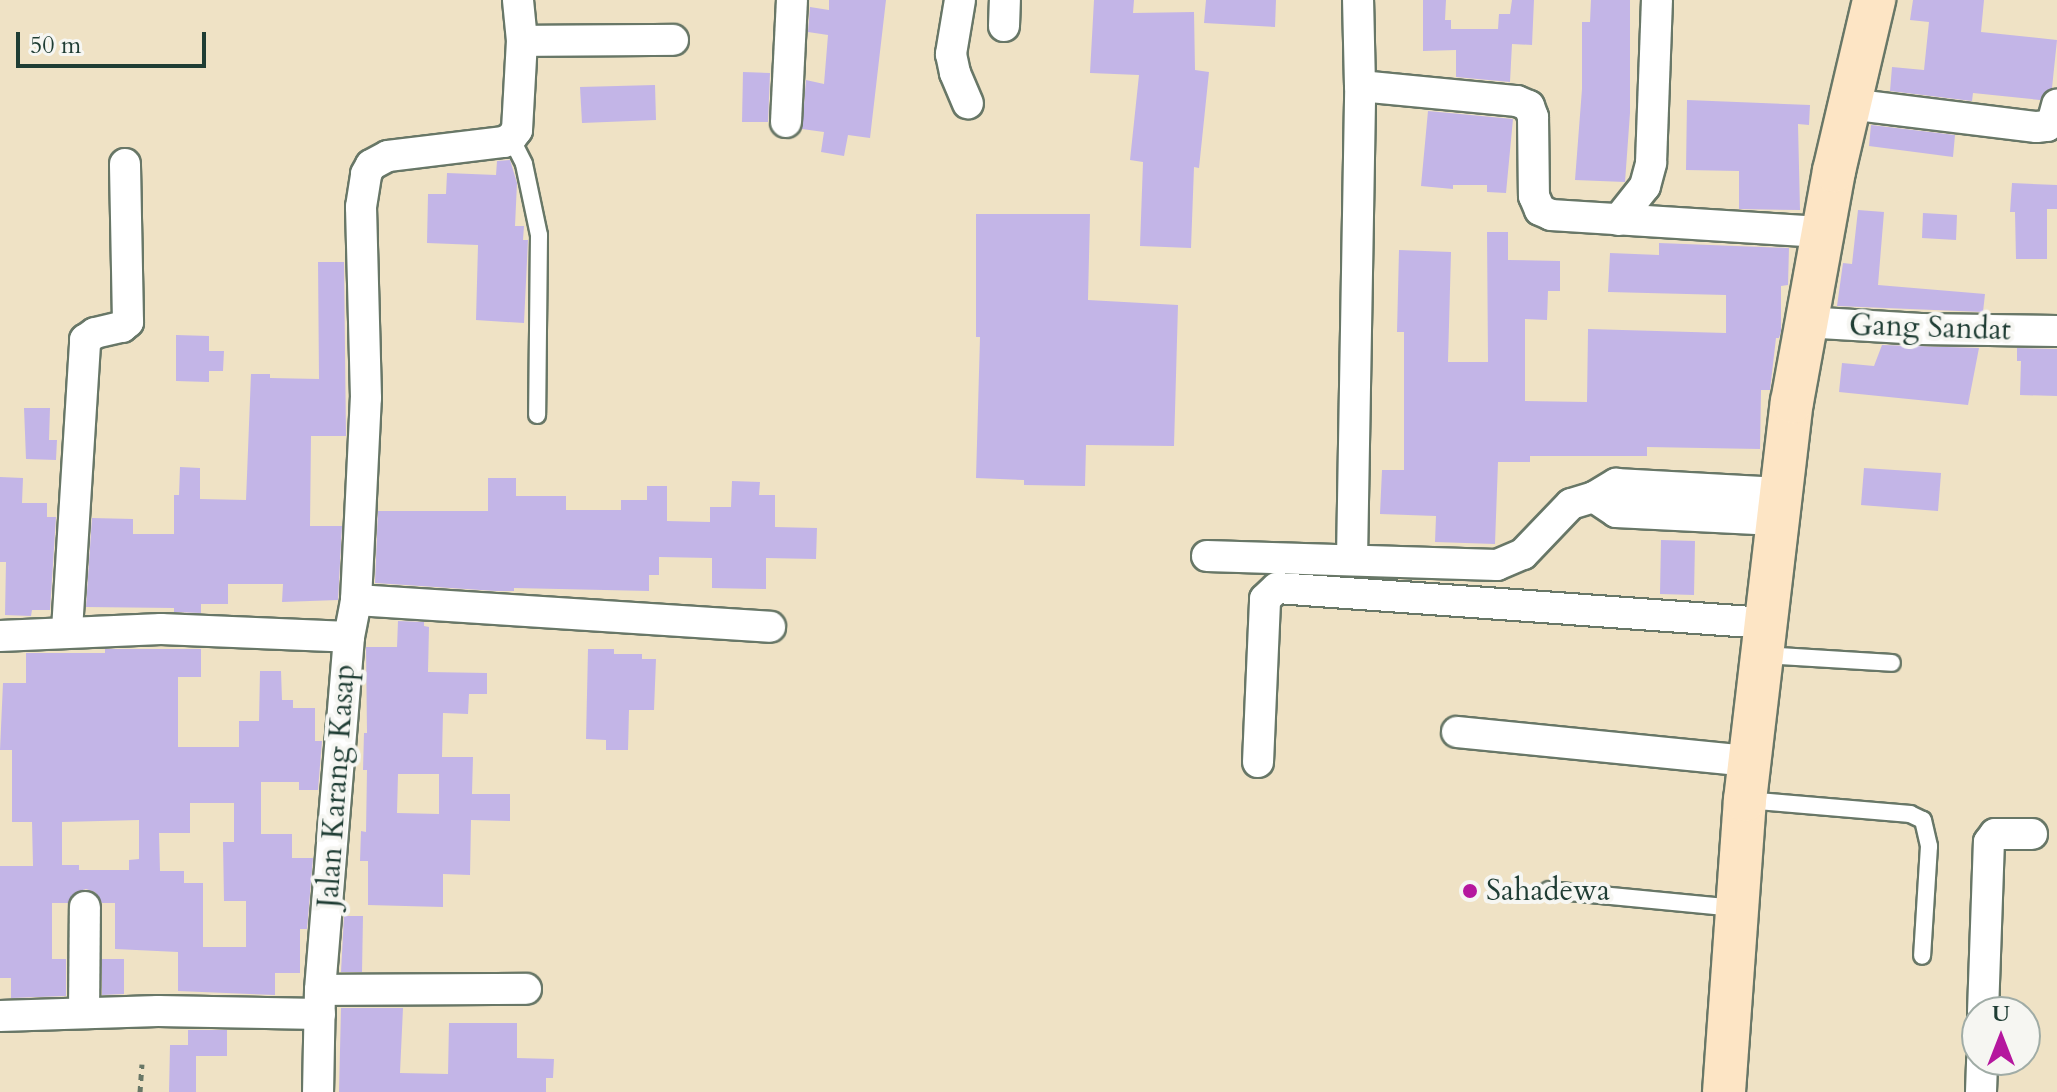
<!DOCTYPE html>
<style>
body{margin:0}
#map{position:relative;width:2057px;height:1092px;overflow:hidden;background:#efe2c5;font-family:Cardo,serif}
div>[style]{position:absolute}
[style*='--x']{left:calc(var(--x)*1px);top:calc(var(--y)*1px);width:calc(var(--w)*1px);rotate:calc(var(--a)*1deg)}
.building>*{inset:0;background:#c3b5e7}
.path>*{height:5px;margin-top:-2.5px;transform-origin:0;background:repeating-linear-gradient(90deg,#687767 0 6px,transparent 0 12px)}
.roads{filter:drop-shadow(2px 0 #687767) drop-shadow(-2px 0 #687767) drop-shadow(0 2px #687767) drop-shadow(0 -2px #687767)}
.lane>*{height:16px;margin:-8px;padding:0 8px;transform-origin:8px;border-radius:8px;background:#fff}
.street>*{height:30px;margin:-15px;padding:0 15px;transform-origin:15px;border-radius:15px;background:#fff}
.secondary>*{height:42px;margin:-21px;padding:0 21px;transform-origin:21px;border-radius:21px;background:#fde5c5}
.dots>*{width:22px;height:22px;translate:-50% -50%;box-sizing:border-box;border:4px solid #f6f6f2;border-radius:50%}
span{translate:-50% -50%;white-space:nowrap;text-align:center;line-height:1.15;-webkit-text-stroke:8px #f6f6f2;paint-order:stroke}
.street-label{font-size:30px;color:#1f3d34}
.poi-label{font-size:30px;color:#1f3d34}
.left{translate:0 -50%;text-align:left}
.north{position:absolute;left:1961px;top:996px;width:80px;height:80px;box-sizing:border-box;background:#f6f6f2;border:2px solid #a0aca6;border-radius:50%;rotate:0deg;font-size:22px;font-weight:700;line-height:32px;text-align:center;color:#1f3d34}
.north::after{content:'';display:block;margin:auto;width:28px;height:36px;background:#b5179e;clip-path:polygon(50% 0,100% 100%,50% 72%,0 100%)}
.scale{position:absolute;left:16px;top:32px;width:190px;height:36px;box-sizing:border-box;border:4px solid #1f3d34;border-top:0;padding-left:10px;font-size:24px;line-height:28px;white-space:nowrap;color:#1f3d34;-webkit-text-stroke:6px #f6f6f2;paint-order:stroke}
</style>
<div id="map">
<div class="building">
<i style="clip-path:polygon(829px 0,886px 0,870px 138px,848px 135px,844px 156px,821px 152px,824px 132px,802px 129px,806px 80px,824px 84px,828px 35px,808px 32px,810px 7px,829px 10px)"></i>
<i style="clip-path:polygon(1094px 0,1134px 0,1133px 13px,1194px 12px,1195px 70px,1209px 72px,1199px 168px,1194px 167px,1191px 248px,1140px 246px,1143px 162px,1130px 160px,1139px 75px,1090px 73px)"></i>
<i style="clip-path:polygon(1206px 0,1276px 0,1275px 27px,1204px 23px)"></i>
<i style="clip-path:polygon(1423px 0,1446px 0,1445px 20px,1451px 20px,1451px 29px,1498px 29px,1499px 14px,1510px 14px,1512px 0,1534px 0,1532px 45px,1512px 44px,1510px 82px,1456px 77px,1456px 50px,1423px 51px)"></i>
<i style="clip-path:polygon(1591px 0,1630px 0,1630px 113px,1625px 182px,1575px 180px,1582px 89px,1582px 22px,1590px 22px)"></i>
<i style="clip-path:polygon(1913px 0,1984px 0,1981px 32px,2057px 40px,2052px 88px,2040px 100px,1973px 93px,1972px 101px,1890px 91px,1892px 67px,1924px 70px,1929px 22px,1910px 20px)"></i>
<i style="clip-path:polygon(743px 72px,770px 73px,768px 122px,742px 122px)"></i>
<i style="clip-path:polygon(655px 85px,656px 120px,582px 123px,580px 87px)"></i>
<i style="clip-path:polygon(1687px 100px,1810px 105px,1809px 125px,1798px 124px,1800px 210px,1739px 209px,1739px 171px,1686px 170px)"></i>
<i style="clip-path:polygon(1428px 111px,1513px 119px,1506px 193px,1487px 192px,1487px 185px,1453px 185px,1453px 189px,1421px 186px)"></i>
<i style="clip-path:polygon(1871px 125px,1955px 135px,1953px 157px,1869px 146px)"></i>
<i style="clip-path:polygon(510px 160px,517px 183px,515px 226px,524px 226px,523px 240px,528px 240px,524px 323px,476px 320px,478px 245px,427px 243px,428px 194px,446px 194px,447px 173px,496px 175px,497px 161px)"></i>
<i style="clip-path:polygon(2012px 183px,2057px 185px,2057px 209px,2047px 209px,2047px 259px,2016px 259px,2015px 212px,2010px 212px)"></i>
<i style="clip-path:polygon(1858px 210px,1884px 212px,1878px 285px,1985px 294px,1983px 312px,1837px 306px,1843px 263px,1852px 264px)"></i>
<i style="clip-path:polygon(1923px 213px,1957px 215px,1956px 240px,1922px 238px)"></i>
<i style="clip-path:polygon(976px 214px,1090px 214px,1088px 300px,1178px 305px,1174px 446px,1086px 445px,1085px 486px,1024px 485px,1024px 480px,976px 478px,980px 337px,976px 337px)"></i>
<i style="clip-path:polygon(1487px 232px,1508px 232px,1508px 260px,1560px 261px,1560px 291px,1548px 291px,1547px 320px,1525px 319px,1525px 401px,1587px 402px,1588px 329px,1726px 333px,1726px 295px,1608px 292px,1610px 253px,1659px 255px,1659px 243px,1789px 248px,1788px 285px,1781px 286px,1781px 331px,1779px 338px,1776px 338px,1770px 390px,1761px 390px,1760px 449px,1647px 447px,1647px 456px,1530px 456px,1530px 462px,1498px 462px,1495px 544px,1435px 542px,1436px 516px,1380px 514px,1382px 470px,1404px 470px,1404px 332px,1397px 332px,1399px 250px,1451px 252px,1448px 362px,1488px 362px)"></i>
<i style="clip-path:polygon(318px 262px,344px 262px,346px 436px,311px 436px,310px 526px,342px 526px,338px 600px,282px 602px,283px 584px,228px 584px,228px 604px,201px 604px,201px 613px,174px 612px,174px 608px,86px 607px,92px 518px,133px 519px,133px 534px,174px 534px,174px 495px,179px 495px,180px 467px,200px 468px,200px 499px,246px 500px,251px 374px,270px 374px,270px 378px,319px 379px)"></i>
<i style="clip-path:polygon(176px 335px,209px 336px,209px 351px,224px 351px,223px 371px,209px 371px,209px 382px,176px 381px)"></i>
<i style="clip-path:polygon(1882px 345px,1979px 348px,1968px 405px,1839px 392px,1842px 363px,1874px 366px)"></i>
<i style="clip-path:polygon(2017px 348px,2057px 349px,2057px 396px,2020px 395px,2021px 361px,2017px 361px)"></i>
<i style="clip-path:polygon(24px 408px,50px 408px,49px 440px,57px 440px,56px 460px,26px 459px)"></i>
<i style="clip-path:polygon(1864px 468px,1941px 473px,1938px 511px,1861px 505px)"></i>
<i style="clip-path:polygon(0 477px,23px 478px,22px 503px,47px 503px,47px 517px,56px 517px,50px 610px,32px 610px,31px 616px,5px 615px,6px 562px,0 562px)"></i>
<i style="clip-path:polygon(488px 478px,516px 478px,516px 496px,566px 496px,566px 510px,621px 510px,621px 500px,647px 500px,647px 486px,667px 486px,667px 521px,710px 522px,710px 507px,731px 507px,732px 481px,760px 482px,759px 495px,775px 495px,775px 527px,817px 528px,816px 559px,766px 558px,766px 589px,712px 588px,712px 558px,659px 557px,659px 575px,649px 575px,649px 591px,514px 588px,514px 591px,496px 591px,375px 583px,378px 511px,488px 511px)"></i>
<i style="clip-path:polygon(1661px 540px,1695px 541px,1694px 595px,1660px 594px)"></i>
<i style="clip-path:polygon(evenodd,398px 621px,424px 622px,424px 626px,429px 627px,428px 672px,487px 673px,487px 694px,469px 694px,468px 714px,443px 713px,442px 757px,473px 757px,472px 794px,510px 794px,510px 821px,471px 820px,470px 875px,443px 874px,443px 907px,368px 905px,368px 861px,360px 861px,361px 831px,366px 832px,367px 770px,363px 770px,364px 733px,367px 733px,366px 647px,397px 647px,398px 621px,398px 774px,439px 774px,439px 814px,397px 813px,398px 774px)"></i>
<i style="clip-path:polygon(evenodd,105px 649px,201px 649px,201px 677px,178px 677px,178px 747px,239px 747px,239px 721px,259px 721px,260px 671px,281px 671px,282px 700px,293px 700px,293px 708px,315px 708px,315px 741px,322px 741px,318px 790px,299px 790px,299px 782px,261px 782px,261px 834px,292px 834px,292px 858px,313px 858px,307px 929px,300px 929px,300px 973px,275px 973px,275px 995px,178px 991px,178px 952px,115px 949px,115px 903px,102px 903px,95px 892px,86px 889px,76px 892px,68px 903px,52px 903px,52px 959px,66px 959px,66px 996px,11px 998px,11px 978px,0 978px,0 866px,33px 866px,32px 822px,12px 822px,12px 750px,0 750px,3px 683px,26px 683px,26px 653px,105px 653px,105px 649px,190px 803px,234px 803px,234px 842px,223px 842px,224px 901px,246px 901px,246px 947px,203px 947px,203px 883px,184px 883px,184px 871px,160px 871px,159px 833px,190px 833px,190px 803px,105px 649px,139px 820px,139px 859px,129px 860px,129px 870px,79px 870px,79px 865px,62px 865px,62px 822px,139px 820px)"></i>
<i style="clip-path:polygon(588px 649px,614px 649px,614px 654px,642px 654px,642px 659px,656px 659px,654px 710px,629px 710px,628px 750px,606px 750px,606px 740px,586px 739px)"></i>
<i style="clip-path:polygon(344px 916px,363px 916px,362px 972px,341px 972px)"></i>
<i style="clip-path:polygon(102px 959px,124px 959px,124px 994px,102px 995px)"></i>
<i style="clip-path:polygon(341px 1008px,403px 1008px,400px 1073px,448px 1074px,449px 1023px,517px 1023px,517px 1058px,554px 1059px,553px 1078px,546px 1078px,546px 1092px,339px 1092px)"></i>
<i style="clip-path:polygon(188px 1030px,227px 1030px,227px 1056px,196px 1056px,196px 1092px,169px 1092px,170px 1045px,188px 1045px)"></i>
</div>
<div class="path">
<i style="--x:140;--y:1092;--w:28;--a:-86"></i>
</div>
<div class="roads">
<div class="lane">
<i style="--x:511;--y:138;--w:29;--a:63"></i>
<i style="--x:524;--y:164;--w:73;--a:78.1"></i>
<i style="--x:539;--y:235;--w:180;--a:90.6"></i>
<i style="--x:1763;--y:655;--w:129;--a:3.5"></i>
<i style="--x:1746;--y:800;--w:165;--a:4.9"></i>
<i style="--x:1910;--y:814;--w:14;--a:25"></i>
<i style="--x:1923;--y:820;--w:27;--a:77"></i>
<i style="--x:1929;--y:846;--w:110;--a:93.6"></i>
<i style="--x:1549;--y:890;--w:187;--a:5.5"></i>
</div>
<div class="street">
<i style="--x:960;--y:0;--w:55;--a:99.5"></i>
<i style="--x:951;--y:54;--w:19;--a:78"></i>
<i style="--x:955;--y:73;--w:33;--a:67"></i>
<i style="--x:1004;--y:26;--w:26;--a:-88"></i>
<i style="--x:522;--y:41;--w:151;--a:-0.4"></i>
<i style="--x:1360;--y:86;--w:158;--a:5.5"></i>
<i style="--x:1517;--y:101;--w:13;--a:23"></i>
<i style="--x:1529;--y:106;--w:12;--a:70"></i>
<i style="--x:1533;--y:117;--w:79;--a:89.3"></i>
<i style="--x:1534;--y:196;--w:15;--a:67"></i>
<i style="--x:1540;--y:210;--w:12;--a:24"></i>
<i style="--x:1551;--y:215;--w:274;--a:3.6"></i>
<i style="--x:1849;--y:104;--w:189;--a:7"></i>
<i style="--x:2037;--y:127;--w:10;--a:-6"></i>
<i style="--x:2047;--y:126;--w:8;--a:-45"></i>
<i style="--x:2053;--y:120;--w:16;--a:-75"></i>
<i style="--x:786;--y:122;--w:122;--a:-87.2"></i>
<i style="--x:1618;--y:220;--w:43;--a:-51.5"></i>
<i style="--x:1645;--y:186;--w:24;--a:-75"></i>
<i style="--x:1651;--y:163;--w:163;--a:-87.9"></i>
<i style="--x:1804;--y:322;--w:117;--a:3.4"></i>
<i style="--x:1921;--y:329;--w:136;--a:0.8"></i>
<i style="--x:1594;--y:497;--w:27;--a:34"></i>
<i style="--x:1616;--y:512;--w:160;--a:2.9"></i>
<i style="--x:1207;--y:556;--w:290;--a:1.8"></i>
<i style="--x:1497;--y:565;--w:28;--a:-23"></i>
<i style="--x:1523;--y:554;--w:69;--a:-46.2"></i>
<i style="--x:1571;--y:504;--w:24;--a:-17"></i>
<i style="--x:1594;--y:497;--w:26;--a:-31"></i>
<i style="--x:1616;--y:484;--w:164;--a:3.1"></i>
<i style="--x:1352;--y:559;--w:473;--a:-89"></i>
<i style="--x:1360;--y:86;--w:86;--a:-91.3"></i>
<i style="--x:356;--y:600;--w:415;--a:3.7"></i>
<i style="--x:67;--y:630;--w:291;--a:-86.4"></i>
<i style="--x:85;--y:340;--w:12;--a:-35"></i>
<i style="--x:95;--y:333;--w:28;--a:-13"></i>
<i style="--x:122;--y:327;--w:8;--a:-40"></i>
<i style="--x:128;--y:322;--w:158;--a:-91.1"></i>
<i style="--x:0;--y:636;--w:161;--a:-2.5"></i>
<i style="--x:161;--y:629;--w:188;--a:2.4"></i>
<i style="--x:349;--y:637;--w:354;--a:94.7"></i>
<i style="--x:320;--y:990;--w:102;--a:91.1"></i>
<i style="--x:349;--y:637;--w:38;--a:-79"></i>
<i style="--x:356;--y:600;--w:202;--a:-87.2"></i>
<i style="--x:366;--y:398;--w:191;--a:-91.5"></i>
<i style="--x:361;--y:207;--w:33;--a:-81"></i>
<i style="--x:366;--y:174;--w:10;--a:-61"></i>
<i style="--x:371;--y:165;--w:19;--a:-28"></i>
<i style="--x:388;--y:156;--w:117;--a:-6.9"></i>
<i style="--x:504;--y:142;--w:8;--a:-30"></i>
<i style="--x:511;--y:138;--w:10;--a:-53"></i>
<i style="--x:517;--y:130;--w:89;--a:-86.8"></i>
<i style="--x:522;--y:41;--w:41;--a:-95.6"></i>
<i style="--x:1457;--y:732;--w:294;--a:5.7"></i>
<i style="--x:1258;--y:762;--w:163;--a:-87.5"></i>
<i style="--x:1265;--y:599;--w:16;--a:-43"></i>
<i style="--x:1277;--y:588;--w:488;--a:4.1"></i>
<i style="--x:320;--y:990;--w:206;--a:-0.3"></i>
<i style="--x:1983;--y:1012;--w:170;--a:-88"></i>
<i style="--x:1989;--y:842;--w:10;--a:-53"></i>
<i style="--x:1995;--y:834;--w:37;--a:0"></i>
<i style="--x:84;--y:1013;--w:106;--a:-89.5"></i>
<i style="--x:0;--y:1016;--w:158;--a:-1.8"></i>
<i style="--x:158;--y:1011;--w:162;--a:1.1"></i>
<i style="--x:1981;--y:1092;--w:32;--a:-88"></i>
</div>
<div class="secondary">
<i style="--x:1724;--y:1092;--w:293;--a:-85.9"></i>
<i style="--x:1745;--y:800;--w:401;--a:-83.3"></i>
<i style="--x:1792;--y:402;--w:235;--a:-79.7"></i>
<i style="--x:1834;--y:171;--w:176;--a:-76.8"></i>
</div>
</div>
<div class="dots">
<i style="left:1470px;top:891px;background:#b5179e"></i>
</div>
<div class="street-label">
<span style="left:1930px;top:328px;rotate:2deg">Gang Sandat</span>
<span style="left:337px;top:786px;rotate:-86deg">Jalan Karang Kasap</span>
</div>
<div class="poi-label">
<span class="left" style="left:1486px;top:891px">Sahadewa</span>
</div>
<div class="north">U</div>
<div class="scale">50 m</div>
</div>
